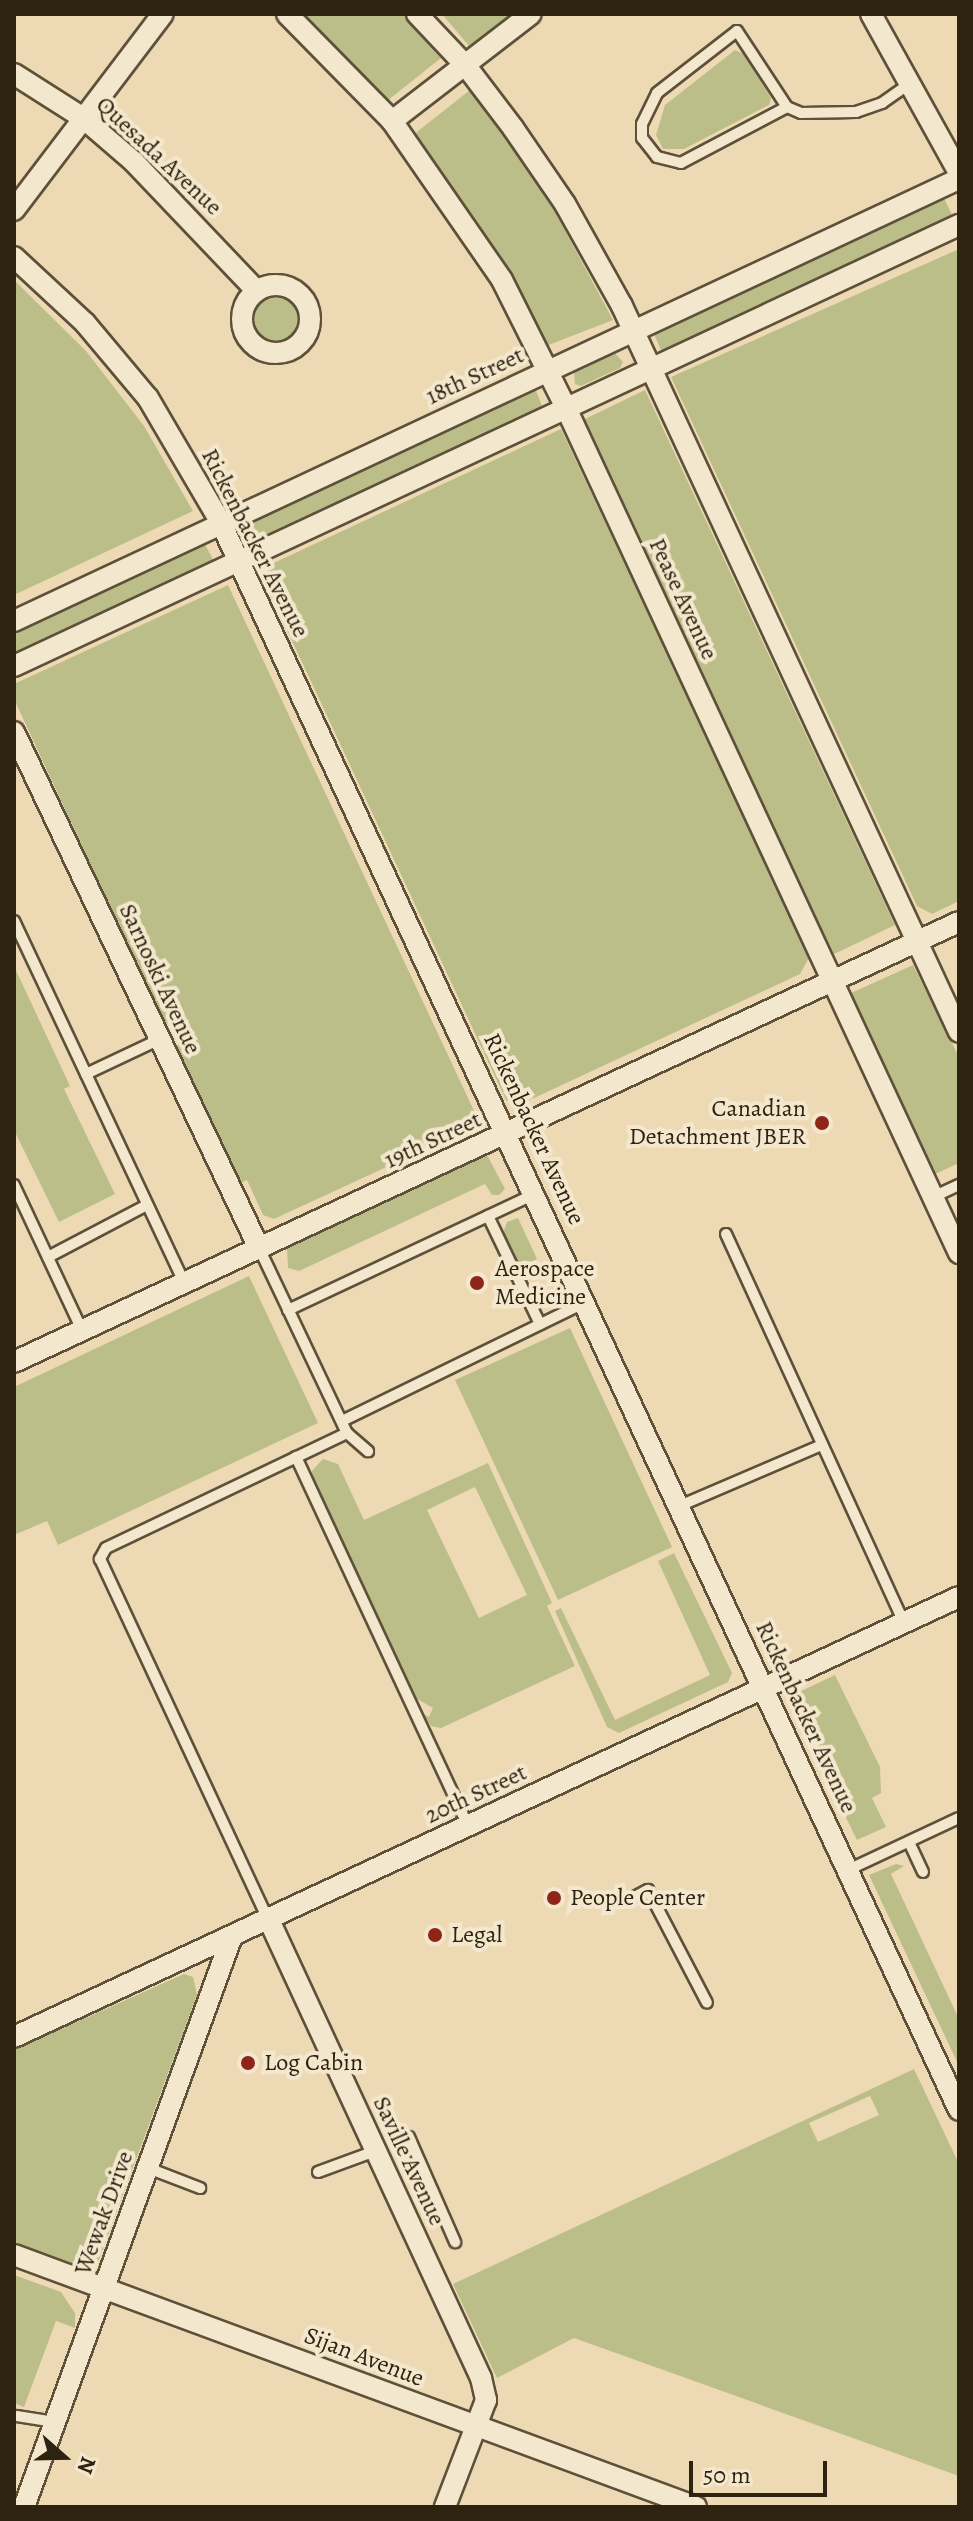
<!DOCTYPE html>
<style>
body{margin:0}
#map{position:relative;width:973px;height:2521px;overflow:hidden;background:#eddab4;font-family:Alegreya,serif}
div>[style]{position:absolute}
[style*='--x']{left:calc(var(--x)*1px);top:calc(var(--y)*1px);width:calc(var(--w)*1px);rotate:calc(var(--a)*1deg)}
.green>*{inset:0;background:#bcbe8a}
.round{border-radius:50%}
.roads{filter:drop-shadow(2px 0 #5e5039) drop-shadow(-2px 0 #5e5039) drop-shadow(0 2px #5e5039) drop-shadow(0 -2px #5e5039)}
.service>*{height:10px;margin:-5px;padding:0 5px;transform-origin:5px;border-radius:5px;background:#f3e7ce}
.minor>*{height:20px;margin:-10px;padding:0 10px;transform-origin:10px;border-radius:10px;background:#f3e7ce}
.minor>.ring{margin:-10px;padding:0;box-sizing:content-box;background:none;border:20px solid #f3e7ce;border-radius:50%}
.dots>*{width:22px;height:22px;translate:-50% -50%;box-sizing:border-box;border:4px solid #f3e7ce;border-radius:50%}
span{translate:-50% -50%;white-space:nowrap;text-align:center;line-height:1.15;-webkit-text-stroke:8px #f3e7ce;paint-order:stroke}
.street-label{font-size:24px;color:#2e2210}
.poi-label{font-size:24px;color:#2e2210}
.right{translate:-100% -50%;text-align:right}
.left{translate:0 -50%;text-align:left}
.frame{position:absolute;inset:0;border:16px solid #2e2210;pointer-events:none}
.north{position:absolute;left:24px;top:2417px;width:80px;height:80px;-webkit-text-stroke:6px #f3e7ce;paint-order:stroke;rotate:110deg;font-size:22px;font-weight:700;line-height:32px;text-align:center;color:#2e2210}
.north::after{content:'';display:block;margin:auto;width:28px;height:36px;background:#2e2210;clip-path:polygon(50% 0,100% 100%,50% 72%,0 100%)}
.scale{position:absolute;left:689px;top:2461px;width:138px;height:36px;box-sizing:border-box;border:4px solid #2e2210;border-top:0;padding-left:10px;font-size:24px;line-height:28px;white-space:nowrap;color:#2e2210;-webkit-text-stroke:6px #f3e7ce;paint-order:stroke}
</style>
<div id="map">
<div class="green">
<i style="clip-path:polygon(299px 14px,404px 14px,441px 58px,387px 101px)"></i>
<i style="clip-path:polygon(442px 14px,511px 14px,469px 46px)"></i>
<i style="clip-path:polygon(735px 50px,744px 54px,771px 98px,769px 105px,684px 149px,663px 149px,656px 135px,665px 105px)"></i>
<i style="clip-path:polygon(470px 90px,545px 193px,613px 320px,546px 346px,481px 230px,413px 135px)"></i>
<i style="clip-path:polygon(943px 196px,953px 217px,662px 353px,653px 331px)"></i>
<i style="clip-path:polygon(959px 249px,959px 901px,932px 914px,917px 906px,671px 377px)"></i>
<i style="clip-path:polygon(14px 280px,86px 351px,144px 426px,193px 511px,14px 595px)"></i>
<i class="round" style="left:254px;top:295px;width:48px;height:48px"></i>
<i style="clip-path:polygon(614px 352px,623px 362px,620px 368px,581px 386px,575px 384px,574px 371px)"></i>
<i style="clip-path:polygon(534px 386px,543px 408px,254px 543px,244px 521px)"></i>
<i style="clip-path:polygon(645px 390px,895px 925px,832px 955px,581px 421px)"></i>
<i style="clip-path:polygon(561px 429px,810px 956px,800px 974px,519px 1105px,506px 1100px,261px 574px,263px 568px)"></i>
<i style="clip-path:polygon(203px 541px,214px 561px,14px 655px,14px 629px)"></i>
<i style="clip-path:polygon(228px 585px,476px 1115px,471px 1128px,274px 1219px,263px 1215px,247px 1180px,238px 1184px,175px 1046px,184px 1042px,173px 1021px,165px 1025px,14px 699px,14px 684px)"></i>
<i style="clip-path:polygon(913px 965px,959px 1057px,959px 1163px,933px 1175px,849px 994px)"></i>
<i style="clip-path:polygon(14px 966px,70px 1086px,64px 1089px,115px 1194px,59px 1222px,14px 1130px)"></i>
<i style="clip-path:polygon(486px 1153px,505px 1189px,499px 1195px,492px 1195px,485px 1184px,299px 1271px,288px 1268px,287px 1248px,292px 1243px)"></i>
<i style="clip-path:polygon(518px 1218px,537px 1259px,518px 1268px,503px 1233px,507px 1222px)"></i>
<i style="clip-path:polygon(249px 1276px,318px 1423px,58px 1545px,47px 1521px,14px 1535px,14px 1387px)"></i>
<i style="clip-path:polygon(570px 1328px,672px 1547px,558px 1600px,455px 1380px)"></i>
<i style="clip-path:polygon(evenodd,323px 1459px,338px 1464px,364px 1520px,488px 1463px,552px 1603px,547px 1606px,575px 1666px,441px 1728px,431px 1726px,423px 1714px,429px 1717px,433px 1708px,417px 1699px,313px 1478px,312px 1471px,323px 1459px,475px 1487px,527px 1595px,479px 1618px,427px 1510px,475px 1487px)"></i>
<i style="clip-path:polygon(674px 1553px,732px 1673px,728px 1682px,619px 1733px,607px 1727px,555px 1611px,561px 1608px,615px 1720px,710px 1675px,658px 1561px)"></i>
<i style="clip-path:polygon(835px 1675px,880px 1767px,881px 1793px,872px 1798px,886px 1827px,857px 1840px,793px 1710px,797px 1693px)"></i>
<i style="clip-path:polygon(896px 1864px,904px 1866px,891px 1874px,959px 2019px,959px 2066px,869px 1875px)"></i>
<i style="clip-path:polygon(184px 1974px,193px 1977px,197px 1995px,98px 2262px,84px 2268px,14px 2242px,14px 2050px)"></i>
<i style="clip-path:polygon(evenodd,914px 2069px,959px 2164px,959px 2476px,574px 2338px,497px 2378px,453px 2284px,914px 2069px,870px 2096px,879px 2115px,818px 2142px,809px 2123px,870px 2096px)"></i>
<i style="clip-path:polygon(14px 2275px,61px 2292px,75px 2313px,75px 2328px,56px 2321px,24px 2407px,14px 2403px)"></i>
</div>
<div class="roads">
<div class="service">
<i style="--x:787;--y:107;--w:120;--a:152.2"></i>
<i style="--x:681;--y:163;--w:25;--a:-166"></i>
<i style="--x:657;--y:157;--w:24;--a:-128"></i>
<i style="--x:642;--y:138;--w:14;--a:-90"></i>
<i style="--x:642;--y:124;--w:34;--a:-64"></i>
<i style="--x:657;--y:93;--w:101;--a:-37.8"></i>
<i style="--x:737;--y:31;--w:91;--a:56.7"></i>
<i style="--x:787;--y:107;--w:15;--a:23"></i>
<i style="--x:801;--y:113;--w:55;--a:-1"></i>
<i style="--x:856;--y:112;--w:28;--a:-19"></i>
<i style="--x:882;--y:103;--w:35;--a:-35"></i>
<i style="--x:14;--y:921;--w:400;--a:64.8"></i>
<i style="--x:86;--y:1074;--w:82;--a:-25.3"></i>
<i style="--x:14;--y:1185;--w:160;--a:64.9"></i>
<i style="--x:933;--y:1197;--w:29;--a:-25"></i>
<i style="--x:488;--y:1216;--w:120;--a:64.3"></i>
<i style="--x:726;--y:1234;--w:427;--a:65.4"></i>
<i style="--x:259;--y:1248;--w:205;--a:64.6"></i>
<i style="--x:347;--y:1433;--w:267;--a:154.5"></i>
<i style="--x:106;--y:1548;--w:13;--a:119"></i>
<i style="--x:100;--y:1559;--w:397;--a:65"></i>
<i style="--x:48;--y:1257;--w:112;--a:-27.7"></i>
<i style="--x:288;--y:1310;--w:272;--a:-25.2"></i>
<i style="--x:342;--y:1421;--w:269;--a:-26"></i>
<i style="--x:347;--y:1433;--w:28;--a:41"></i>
<i style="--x:296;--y:1457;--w:407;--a:65"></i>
<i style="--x:677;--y:1507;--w:158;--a:-23.2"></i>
<i style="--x:909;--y:1842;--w:33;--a:65"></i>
<i style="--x:850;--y:1869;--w:120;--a:-25.1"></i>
<i style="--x:627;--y:1901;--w:24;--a:-28"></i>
<i style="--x:648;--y:1890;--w:127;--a:62.4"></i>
<i style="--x:409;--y:2137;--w:115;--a:66.3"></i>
<i style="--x:148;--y:2168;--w:56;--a:21"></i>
<i style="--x:318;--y:2172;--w:61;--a:-20.2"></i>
<i style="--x:17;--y:2416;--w:38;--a:9"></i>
</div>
<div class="minor">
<i style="--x:287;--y:14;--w:150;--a:45.5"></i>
<i style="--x:392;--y:121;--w:193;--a:55.3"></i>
<i style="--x:502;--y:280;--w:143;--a:63.4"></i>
<i style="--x:566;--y:408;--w:932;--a:65.06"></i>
<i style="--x:417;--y:14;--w:71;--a:46.7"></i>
<i style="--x:466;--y:66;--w:78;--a:52.8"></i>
<i style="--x:513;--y:128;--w:92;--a:55.6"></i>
<i style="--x:565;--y:204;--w:117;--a:60.8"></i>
<i style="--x:622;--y:306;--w:800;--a:65.1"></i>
<i style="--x:871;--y:14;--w:182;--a:61"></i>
<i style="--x:14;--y:74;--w:82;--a:32.5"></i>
<i style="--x:83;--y:118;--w:67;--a:40.8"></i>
<i style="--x:134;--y:162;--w:178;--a:46.4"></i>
<i style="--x:392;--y:121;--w:175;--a:-37.6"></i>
<i style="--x:14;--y:210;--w:246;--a:-52.8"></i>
<i style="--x:14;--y:257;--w:97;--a:42.9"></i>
<i style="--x:85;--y:323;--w:98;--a:50"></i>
<i style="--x:148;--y:398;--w:145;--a:59.7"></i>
<i style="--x:221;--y:523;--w:1750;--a:65.06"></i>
<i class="ring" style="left:242px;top:285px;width:48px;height:48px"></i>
<i style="--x:14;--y:621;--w:1043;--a:-25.07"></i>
<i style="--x:14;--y:666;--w:1043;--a:-25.02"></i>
<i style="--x:14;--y:732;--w:571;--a:64.6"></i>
<i style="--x:14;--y:1362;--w:1042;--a:-24.97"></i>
<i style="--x:269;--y:1920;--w:505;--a:65.16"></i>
<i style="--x:481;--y:2378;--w:23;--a:77"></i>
<i style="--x:486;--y:2400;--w:115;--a:111"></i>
<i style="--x:14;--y:2037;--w:1042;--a:-24.97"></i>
<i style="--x:14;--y:2255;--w:727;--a:20.28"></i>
<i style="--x:24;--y:2507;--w:608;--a:-69.98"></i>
</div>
</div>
<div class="dots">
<i style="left:822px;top:1123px;background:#8f2418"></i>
<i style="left:477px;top:1283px;background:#8f2418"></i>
<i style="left:554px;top:1898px;background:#8f2418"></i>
<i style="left:435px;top:1935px;background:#8f2418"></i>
<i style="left:248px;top:2063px;background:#8f2418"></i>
</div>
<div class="street-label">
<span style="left:159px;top:156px;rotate:43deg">Quesada Avenue</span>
<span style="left:475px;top:376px;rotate:-25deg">18th Street</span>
<span style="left:255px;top:543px;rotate:63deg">Rickenbacker Avenue</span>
<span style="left:683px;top:599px;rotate:65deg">Pease Avenue</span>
<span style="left:160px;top:979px;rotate:65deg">Sarnoski Avenue</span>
<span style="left:534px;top:1129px;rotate:65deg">Rickenbacker Avenue</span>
<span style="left:433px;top:1140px;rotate:-25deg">19th Street</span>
<span style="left:806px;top:1717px;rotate:65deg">Rickenbacker Avenue</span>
<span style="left:476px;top:1794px;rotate:-25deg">20th Street</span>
<span style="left:409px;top:2161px;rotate:65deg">Saville Avenue</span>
<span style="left:104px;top:2213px;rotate:-70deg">Wewak Drive</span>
<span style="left:364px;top:2357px;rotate:21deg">Sijan Avenue</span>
</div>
<div class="poi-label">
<span class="right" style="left:806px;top:1123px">Canadian<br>Detachment JBER</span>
<span class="left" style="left:495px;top:1283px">Aerospace<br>Medicine</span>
<span class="left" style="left:570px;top:1898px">People Center</span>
<span class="left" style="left:451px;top:1935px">Legal</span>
<span class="left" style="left:264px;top:2063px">Log Cabin</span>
</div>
<div class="frame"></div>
<div class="north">N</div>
<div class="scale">50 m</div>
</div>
